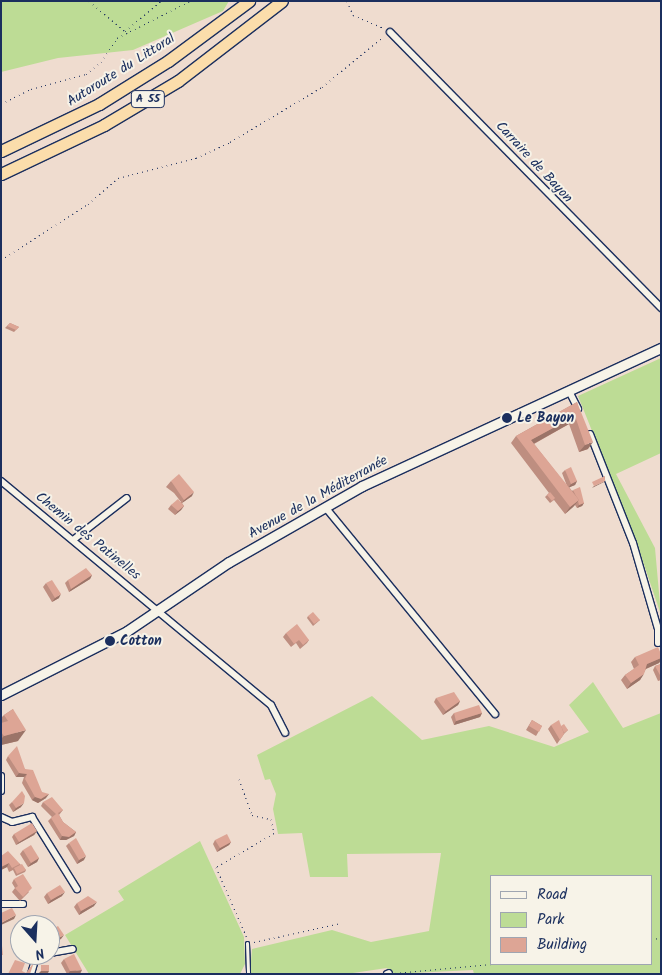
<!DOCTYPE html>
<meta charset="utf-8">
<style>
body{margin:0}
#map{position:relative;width:662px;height:975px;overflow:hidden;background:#efdccf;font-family:Kalam,sans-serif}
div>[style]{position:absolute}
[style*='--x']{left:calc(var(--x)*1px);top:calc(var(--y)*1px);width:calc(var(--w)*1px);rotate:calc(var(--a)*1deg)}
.green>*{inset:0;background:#bddc95}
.path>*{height:1px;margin-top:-0.5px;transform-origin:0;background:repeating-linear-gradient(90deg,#1b2f5e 0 1px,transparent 0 5px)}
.roads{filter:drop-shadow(1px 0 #1b2f5e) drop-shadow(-1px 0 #1b2f5e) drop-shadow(0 1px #1b2f5e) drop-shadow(0 -1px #1b2f5e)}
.lane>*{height:3px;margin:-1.5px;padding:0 1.5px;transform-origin:1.5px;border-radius:1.5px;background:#f7f3e8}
.street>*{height:6px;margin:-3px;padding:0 3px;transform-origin:3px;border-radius:3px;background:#f7f3e8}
.secondary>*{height:9px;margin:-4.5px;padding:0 4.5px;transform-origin:4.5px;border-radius:4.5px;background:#f7f3e8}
.highway>*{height:11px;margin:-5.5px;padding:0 5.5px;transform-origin:5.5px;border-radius:5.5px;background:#fbddab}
.wall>*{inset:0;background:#be8e80}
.shaded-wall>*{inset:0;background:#9b7468}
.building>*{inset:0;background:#dda595}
.dots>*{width:14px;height:14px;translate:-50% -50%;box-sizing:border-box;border:2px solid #f7f3e8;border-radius:50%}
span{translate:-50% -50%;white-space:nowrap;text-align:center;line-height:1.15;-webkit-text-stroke:4px #f7f3e8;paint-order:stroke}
.shield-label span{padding:1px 4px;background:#f7f3e8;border:1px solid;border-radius:4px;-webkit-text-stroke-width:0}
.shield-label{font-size:12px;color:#1b2f5e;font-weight:700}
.street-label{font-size:14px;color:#1b2f5e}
.poi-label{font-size:14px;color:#1b2f5e;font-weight:700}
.left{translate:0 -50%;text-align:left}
.frame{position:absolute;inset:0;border:2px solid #1b2f5e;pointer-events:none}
.legend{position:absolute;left:490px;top:875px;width:162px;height:90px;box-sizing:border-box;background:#f7f3e8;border:1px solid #9fa5b1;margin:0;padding:6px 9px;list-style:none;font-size:15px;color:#1b2f5e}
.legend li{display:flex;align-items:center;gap:10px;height:25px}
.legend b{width:25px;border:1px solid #9fa5b1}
.north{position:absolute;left:10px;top:915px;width:50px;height:50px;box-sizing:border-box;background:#f7f3e8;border:1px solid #9fa5b1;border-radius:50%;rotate:161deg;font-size:14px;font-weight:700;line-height:20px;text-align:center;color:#1b2f5e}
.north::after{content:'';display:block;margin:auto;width:18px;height:22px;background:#1b2f5e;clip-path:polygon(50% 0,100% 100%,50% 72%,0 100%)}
</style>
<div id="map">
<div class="green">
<i style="clip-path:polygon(1px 1px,229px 1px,223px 11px,133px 50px,58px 58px,1px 72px)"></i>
<i style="clip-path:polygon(661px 358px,661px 453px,616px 474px,655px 548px,661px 615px,635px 538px,578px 396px)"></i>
<i style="clip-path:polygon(evenodd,593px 682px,623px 728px,661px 713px,661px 974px,474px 974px,473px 970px,391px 974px,387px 968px,346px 974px,250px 974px,252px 949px,332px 930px,371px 942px,429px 931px,441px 853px,347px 854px,348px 877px,310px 877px,302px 833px,278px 834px,273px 809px,276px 794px,270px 779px,265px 780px,257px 755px,372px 696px,422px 740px,489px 726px,554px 747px,589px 732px,569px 705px,593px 682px,491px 876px,651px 876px,651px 964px,491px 964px,491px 876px)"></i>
<i style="clip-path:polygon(200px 841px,244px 937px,245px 964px,240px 974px,89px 974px,65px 935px,124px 900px,118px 891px)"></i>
</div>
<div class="path">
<i style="--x:89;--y:1;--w:50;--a:40.1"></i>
<i style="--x:347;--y:1;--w:15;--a:67"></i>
<i style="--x:353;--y:15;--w:34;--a:23"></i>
<i style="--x:125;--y:31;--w:47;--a:-39.8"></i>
<i style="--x:1;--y:104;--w:34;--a:-27"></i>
<i style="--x:31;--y:89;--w:57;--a:-15.3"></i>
<i style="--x:86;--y:74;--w:19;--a:-39"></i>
<i style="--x:101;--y:62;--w:29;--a:-56"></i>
<i style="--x:117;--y:38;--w:82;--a:-26.9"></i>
<i style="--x:1;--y:260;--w:103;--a:-32.8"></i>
<i style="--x:88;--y:204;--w:40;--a:-41"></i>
<i style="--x:118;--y:178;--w:81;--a:-14.4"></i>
<i style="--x:196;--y:158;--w:38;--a:-25"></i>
<i style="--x:230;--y:142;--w:107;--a:-30.9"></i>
<i style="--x:322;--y:87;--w:80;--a:-39.4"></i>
<i style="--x:239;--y:779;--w:38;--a:70"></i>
<i style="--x:252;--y:815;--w:19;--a:12"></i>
<i style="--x:271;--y:819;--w:14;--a:78"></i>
<i style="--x:274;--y:833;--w:67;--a:149.6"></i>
<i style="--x:216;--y:867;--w:77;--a:66.4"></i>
<i style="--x:651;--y:939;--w:10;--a:-6"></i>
<i style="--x:254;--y:942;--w:89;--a:-12.3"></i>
<i style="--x:395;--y:973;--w:97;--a:-5.3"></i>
</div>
<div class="roads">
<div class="lane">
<i style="--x:247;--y:943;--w:31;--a:88"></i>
</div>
<div class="street">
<i style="--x:390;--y:32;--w:387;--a:45.5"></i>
<i style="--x:569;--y:391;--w:20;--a:63"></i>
<i style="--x:590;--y:434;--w:117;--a:68.5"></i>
<i style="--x:633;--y:543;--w:90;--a:73.8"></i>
<i style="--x:658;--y:629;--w:14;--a:90"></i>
<i style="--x:1;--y:481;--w:351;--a:39.7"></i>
<i style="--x:271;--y:705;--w:31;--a:63"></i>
<i style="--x:325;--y:507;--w:268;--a:50.6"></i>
<i style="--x:73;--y:540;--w:68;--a:-37.9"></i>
<i style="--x:1;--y:776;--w:15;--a:90"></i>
<i style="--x:1;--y:817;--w:12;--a:24"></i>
<i style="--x:12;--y:822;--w:21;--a:-14"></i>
<i style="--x:32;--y:817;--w:85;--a:58"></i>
<i style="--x:1;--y:904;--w:22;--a:0"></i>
<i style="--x:50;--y:953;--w:23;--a:-10"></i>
<i style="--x:31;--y:974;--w:19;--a:-74"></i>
<i style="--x:36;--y:956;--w:5;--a:-11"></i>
<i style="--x:387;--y:974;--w:2;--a:-27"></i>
</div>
<div class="secondary">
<i style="--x:1;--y:695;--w:141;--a:-26.9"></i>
<i style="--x:127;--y:631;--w:123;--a:-34.1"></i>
<i style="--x:229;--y:562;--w:153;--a:-29.7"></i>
<i style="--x:362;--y:486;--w:329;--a:-24.8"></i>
</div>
<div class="highway">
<i style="--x:1;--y:151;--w:109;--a:-25.6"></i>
<i style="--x:99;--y:104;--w:81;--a:-31.9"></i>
<i style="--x:168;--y:61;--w:101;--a:-36.5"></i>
<i style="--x:1;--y:174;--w:114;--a:-25.4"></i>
<i style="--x:104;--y:125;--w:86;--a:-30.7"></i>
<i style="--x:178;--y:81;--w:131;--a:-37.6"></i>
</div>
</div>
<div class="wall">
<i style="clip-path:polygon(10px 323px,19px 327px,14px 332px,5px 328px)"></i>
<i style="clip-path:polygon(577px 402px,588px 449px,579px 452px,569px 424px,534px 444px,567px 486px,562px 473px,565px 470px,577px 481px,575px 485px,569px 487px,572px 491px,573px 490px,584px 503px,582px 506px,577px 508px,575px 505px,573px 507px,565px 514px,554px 500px,550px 503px,545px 497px,549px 493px,511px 443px,516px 436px)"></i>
<i style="clip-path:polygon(171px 481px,192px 496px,182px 503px,184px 506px,181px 510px,175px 515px,168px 509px,171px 505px,181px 502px,174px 493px,166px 487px)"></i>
<i style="clip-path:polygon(92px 575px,90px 579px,69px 592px,65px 583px,68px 580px)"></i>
<i style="clip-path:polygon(46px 583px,59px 598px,52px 602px,43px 587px)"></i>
<i style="clip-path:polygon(308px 616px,320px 620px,313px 626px,307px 618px)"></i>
<i style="clip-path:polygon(286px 633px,309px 640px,307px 643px,300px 649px,296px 643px,291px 647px,283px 637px)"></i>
<i style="clip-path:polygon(661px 654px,661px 660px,659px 663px,646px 669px,640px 680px,627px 689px,621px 680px,625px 675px,634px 669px,631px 662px,635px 657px)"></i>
<i style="clip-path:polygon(661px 664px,661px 680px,658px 681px,653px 670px,655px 666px)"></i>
<i style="clip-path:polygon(436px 698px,460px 701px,458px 705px,443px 715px,434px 702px)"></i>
<i style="clip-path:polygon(13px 709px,18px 741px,1px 745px,1px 718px,4px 715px)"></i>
<i style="clip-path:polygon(454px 713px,482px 713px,480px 717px,454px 725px,451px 717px)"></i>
<i style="clip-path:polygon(532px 720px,542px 726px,536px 736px,526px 730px)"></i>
<i style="clip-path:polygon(551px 725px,561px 726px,568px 730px,564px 734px,557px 744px,548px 729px)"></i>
<i style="clip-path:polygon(8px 756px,25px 769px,46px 798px,38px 803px,32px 800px,22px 783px,24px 777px,16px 777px,6px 760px)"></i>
<i style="clip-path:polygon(12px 802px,21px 807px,13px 812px,9px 805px)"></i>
<i style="clip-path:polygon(43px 802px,63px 810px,59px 815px,63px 822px,76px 832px,74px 836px,66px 840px,60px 840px,48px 821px,52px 817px,41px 806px)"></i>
<i style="clip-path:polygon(37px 831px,34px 835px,16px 845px,12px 837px,14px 834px)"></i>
<i style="clip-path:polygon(215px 840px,231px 842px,229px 845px,217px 852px,213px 844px)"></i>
<i style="clip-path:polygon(69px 843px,84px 860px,77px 864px,66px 846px)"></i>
<i style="clip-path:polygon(23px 850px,39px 858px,37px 862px,28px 867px,20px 854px)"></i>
<i style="clip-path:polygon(1px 856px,20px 864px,26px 870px,25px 872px,16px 876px,13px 870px,9px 872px,7px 867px,1px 870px)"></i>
<i style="clip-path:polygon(14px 879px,29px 892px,20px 901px,12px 892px,15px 888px,12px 883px)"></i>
<i style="clip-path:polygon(47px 893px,62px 896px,48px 904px,44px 897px)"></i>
<i style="clip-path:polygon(77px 903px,94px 906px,79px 915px,74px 907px)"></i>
<i style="clip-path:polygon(21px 921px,40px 925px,20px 925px,20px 932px,17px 927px)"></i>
<i style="clip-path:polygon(64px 959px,80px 974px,67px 974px,61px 963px)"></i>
</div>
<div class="shaded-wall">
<i style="clip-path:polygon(575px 416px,569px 424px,526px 448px,531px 440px)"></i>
<i style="clip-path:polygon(593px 442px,588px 449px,579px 452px,585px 445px)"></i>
<i style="clip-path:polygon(577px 481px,575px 485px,568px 488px,571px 484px)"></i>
<i style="clip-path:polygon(605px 481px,604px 482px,592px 488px,594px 486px)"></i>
<i style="clip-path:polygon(194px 492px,192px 496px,182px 503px,184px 500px)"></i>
<i style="clip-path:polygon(579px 500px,573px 507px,565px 514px,570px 507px)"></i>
<i style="clip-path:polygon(584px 503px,582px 506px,577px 508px,579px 505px)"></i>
<i style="clip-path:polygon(184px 506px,181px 510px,175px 515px,178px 511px)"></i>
<i style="clip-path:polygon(92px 575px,90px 579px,69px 592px,71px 589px)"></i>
<i style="clip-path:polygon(61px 594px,59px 598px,52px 602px,55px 598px)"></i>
<i style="clip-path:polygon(661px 658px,661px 660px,659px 663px,643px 670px,647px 664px)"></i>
<i style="clip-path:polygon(644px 674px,640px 680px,627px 689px,631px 683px)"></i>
<i style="clip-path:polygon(460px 701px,458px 705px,443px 715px,446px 711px)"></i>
<i style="clip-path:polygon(482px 713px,480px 717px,454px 725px,456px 721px)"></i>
<i style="clip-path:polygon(26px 730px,18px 741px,1px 745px,1px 739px,4px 736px)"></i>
<i style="clip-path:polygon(19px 773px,27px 774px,24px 777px,16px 777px)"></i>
<i style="clip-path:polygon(49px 794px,46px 798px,38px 803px,32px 800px,35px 797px)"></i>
<i style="clip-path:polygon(24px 803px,21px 807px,13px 812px,16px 808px)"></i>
<i style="clip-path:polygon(37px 831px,34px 835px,16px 845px,19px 842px)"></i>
<i style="clip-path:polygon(76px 832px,74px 836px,66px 840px,60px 840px,62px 836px)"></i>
<i style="clip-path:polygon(231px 842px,229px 845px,217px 852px,220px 848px)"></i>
<i style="clip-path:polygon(86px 856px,84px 860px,77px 864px,79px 860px)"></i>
<i style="clip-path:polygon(39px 858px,37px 862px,28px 867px,31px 863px)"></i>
<i style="clip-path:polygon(9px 863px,7px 867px,1px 870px,1px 867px)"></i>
<i style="clip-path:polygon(65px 892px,62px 896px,48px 904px,51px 900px)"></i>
<i style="clip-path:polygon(97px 902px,94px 906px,79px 915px,81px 911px)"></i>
<i style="clip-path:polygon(16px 915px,14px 919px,1px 925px,1px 923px)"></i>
<i style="clip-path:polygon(64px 935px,61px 939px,50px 945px,51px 942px)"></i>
<i style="clip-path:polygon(82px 970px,80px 974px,68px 974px,70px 971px)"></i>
<i style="clip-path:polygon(41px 971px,49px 971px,48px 973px,39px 973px)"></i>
</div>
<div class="building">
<i style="clip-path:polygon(10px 323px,19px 327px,16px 330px,7px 326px)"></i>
<i style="clip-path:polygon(577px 402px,593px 442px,585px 445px,575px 416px,531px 440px,579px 500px,570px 507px,516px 436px)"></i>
<i style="clip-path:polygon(571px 467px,577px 481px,571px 484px,565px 470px)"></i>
<i style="clip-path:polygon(179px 474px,194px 492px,184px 500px,171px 481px)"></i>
<i style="clip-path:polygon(605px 476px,605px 481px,594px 486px,592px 482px)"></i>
<i style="clip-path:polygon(580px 487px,584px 503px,579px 505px,578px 501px,579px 500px,576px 496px,573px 490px)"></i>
<i style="clip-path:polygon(550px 492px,555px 498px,552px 501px,547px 495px)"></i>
<i style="clip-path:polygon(178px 499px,184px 506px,178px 511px,171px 505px)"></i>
<i style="clip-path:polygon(86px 568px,92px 575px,71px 589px,68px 580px)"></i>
<i style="clip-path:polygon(52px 580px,61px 594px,55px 598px,46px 583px)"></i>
<i style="clip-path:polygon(313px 612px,320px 620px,314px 624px,308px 616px)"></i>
<i style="clip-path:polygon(297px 624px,309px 640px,303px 645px,299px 640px,294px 644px,286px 633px)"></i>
<i style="clip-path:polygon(658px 647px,661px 654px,661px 658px,647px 664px,644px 674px,631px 683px,625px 675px,639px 665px,635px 657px)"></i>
<i style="clip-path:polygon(661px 664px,661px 677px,655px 666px)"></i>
<i style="clip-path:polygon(454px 692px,460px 701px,446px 711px,436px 698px)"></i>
<i style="clip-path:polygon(479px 705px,482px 713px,456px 721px,454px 713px)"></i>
<i style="clip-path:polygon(13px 709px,26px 730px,4px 736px,1px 732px,1px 723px,8px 721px,4px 715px)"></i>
<i style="clip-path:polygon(532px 720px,542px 726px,539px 732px,529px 726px)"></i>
<i style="clip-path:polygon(559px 720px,564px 734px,560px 740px,551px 725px)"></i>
<i style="clip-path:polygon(564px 724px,568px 730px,564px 733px,561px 726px)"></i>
<i style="clip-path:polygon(17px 746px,25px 769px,33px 770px,42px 792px,49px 794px,41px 799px,35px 797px,25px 779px,27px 774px,19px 773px,8px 756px)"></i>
<i style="clip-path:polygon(22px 791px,25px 796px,24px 803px,16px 808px,12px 802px)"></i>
<i style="clip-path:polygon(52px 797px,63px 810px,58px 813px,63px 822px,76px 832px,69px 837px,62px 836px,51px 818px,56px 814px,43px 802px)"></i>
<i style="clip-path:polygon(32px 823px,37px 831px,19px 842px,14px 834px)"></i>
<i style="clip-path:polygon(227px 834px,231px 842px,220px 848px,215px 840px)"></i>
<i style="clip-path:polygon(76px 838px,86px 856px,79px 860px,69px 843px)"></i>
<i style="clip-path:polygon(31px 845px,39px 858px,31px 863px,23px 850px)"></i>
<i style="clip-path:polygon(8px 851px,20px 864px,12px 868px,9px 863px,1px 867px,1px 856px)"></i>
<i style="clip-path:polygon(22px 864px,26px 870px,17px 874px,14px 868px)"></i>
<i style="clip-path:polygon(23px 874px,32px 888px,23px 897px,15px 888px,18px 886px,14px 879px)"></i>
<i style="clip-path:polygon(60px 885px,65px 892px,51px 900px,47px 893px)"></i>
<i style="clip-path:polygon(88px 896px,97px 902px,81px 911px,77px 903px)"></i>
<i style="clip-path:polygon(12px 908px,16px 915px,1px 923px,1px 913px)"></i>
<i style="clip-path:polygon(35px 916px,40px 925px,23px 925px,21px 921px)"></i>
<i style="clip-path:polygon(58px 926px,64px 935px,51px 942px,50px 940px,50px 931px)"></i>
<i style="clip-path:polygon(1px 937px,3px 955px,1px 955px)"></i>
<i style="clip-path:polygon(74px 954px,82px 970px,70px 971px,64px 959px)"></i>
<i style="clip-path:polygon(15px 960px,25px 963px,22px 971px,26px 973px,34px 962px,30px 974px,8px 974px)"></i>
<i style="clip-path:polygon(41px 965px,49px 965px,49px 971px,41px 971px)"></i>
</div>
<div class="dots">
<i style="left:507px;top:418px;background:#1b2f5e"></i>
<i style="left:110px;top:641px;background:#1b2f5e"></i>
</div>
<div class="shield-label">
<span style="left:148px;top:99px">A 55</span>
</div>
<div class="street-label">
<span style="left:121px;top:70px;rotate:-32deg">Autoroute du Littoral</span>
<span style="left:534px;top:162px;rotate:47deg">Carraire de Bayon</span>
<span style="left:318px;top:497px;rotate:-29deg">Avenue de la Méditerranée</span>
<span style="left:88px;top:536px;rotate:39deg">Chemin des Patinelles</span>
</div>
<div class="poi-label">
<span class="left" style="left:517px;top:418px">Le Bayon</span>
<span class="left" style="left:120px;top:641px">Cotton</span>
</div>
<div class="frame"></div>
<ul class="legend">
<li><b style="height:6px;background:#f7f3e8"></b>Road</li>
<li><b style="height:14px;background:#bddc95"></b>Park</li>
<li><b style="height:14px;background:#dda595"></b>Building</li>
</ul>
<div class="north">N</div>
</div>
